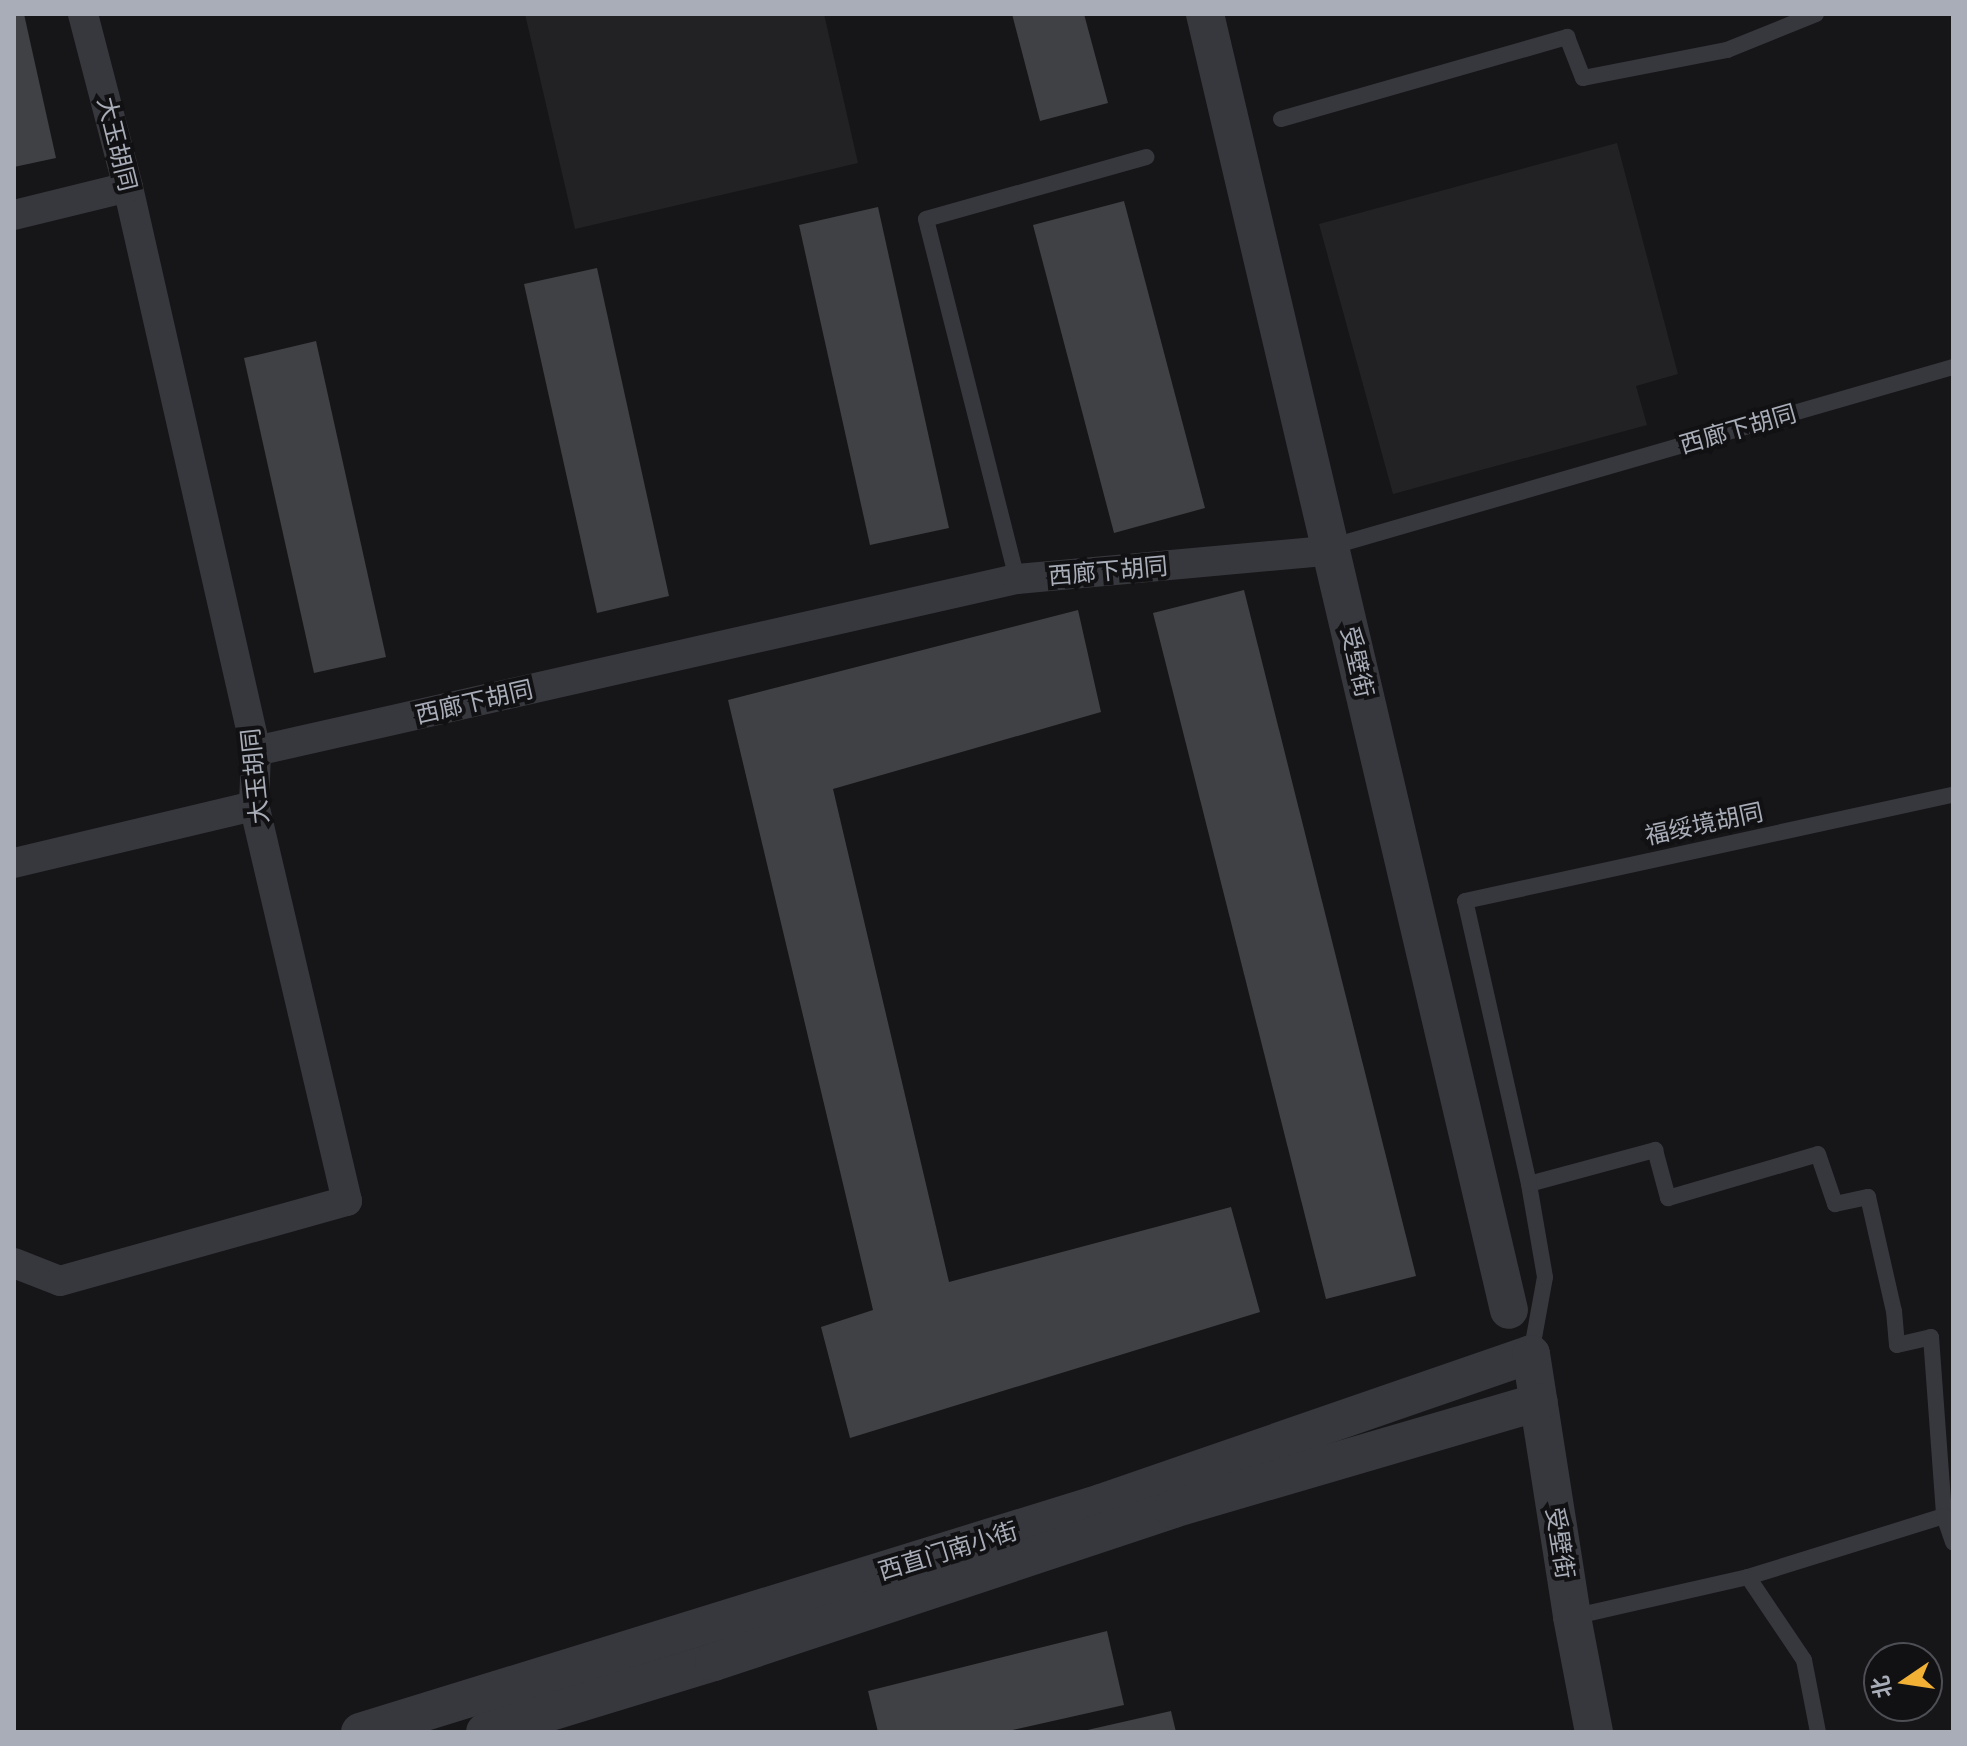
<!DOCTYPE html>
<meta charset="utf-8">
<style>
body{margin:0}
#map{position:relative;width:1967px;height:1746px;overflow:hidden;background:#161618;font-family:"Space Grotesk","Noto Sans SC",sans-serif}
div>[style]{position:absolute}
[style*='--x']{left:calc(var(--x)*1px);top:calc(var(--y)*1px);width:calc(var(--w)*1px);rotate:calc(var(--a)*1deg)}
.built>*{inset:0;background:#222225}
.building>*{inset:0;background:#404145}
.service>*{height:16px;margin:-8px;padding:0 8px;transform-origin:8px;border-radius:8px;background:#37383d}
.minor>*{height:30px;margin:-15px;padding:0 15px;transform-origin:15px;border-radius:15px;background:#37383d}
.tertiary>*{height:38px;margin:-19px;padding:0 19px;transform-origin:19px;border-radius:19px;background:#37383d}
span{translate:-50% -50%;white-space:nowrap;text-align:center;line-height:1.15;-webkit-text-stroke:8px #111113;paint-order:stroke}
.street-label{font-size:24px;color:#a8adb8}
.frame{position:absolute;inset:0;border:16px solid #a8adb8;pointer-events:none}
.north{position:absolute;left:1863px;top:1642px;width:80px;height:80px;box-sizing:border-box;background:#111113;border:2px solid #4d4f55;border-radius:50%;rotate:257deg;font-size:22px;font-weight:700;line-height:32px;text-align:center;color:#a8adb8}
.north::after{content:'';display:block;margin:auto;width:28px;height:36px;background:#f2b134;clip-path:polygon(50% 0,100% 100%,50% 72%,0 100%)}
</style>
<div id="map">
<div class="built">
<i style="clip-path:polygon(525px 14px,824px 14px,858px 163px,575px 229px)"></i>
<i style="clip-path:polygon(1617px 143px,1678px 374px,1636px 386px,1647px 425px,1393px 494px,1319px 224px)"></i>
</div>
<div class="building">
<i style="clip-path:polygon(14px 14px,24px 14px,56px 158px,14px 167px)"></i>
<i style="clip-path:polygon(1012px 14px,1084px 14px,1108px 103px,1040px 121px)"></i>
<i style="clip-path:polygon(1124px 201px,1205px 508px,1114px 533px,1033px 225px)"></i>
<i style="clip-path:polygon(878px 207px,949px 528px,870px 545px,799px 225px)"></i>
<i style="clip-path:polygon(597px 268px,669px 596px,597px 613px,524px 284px)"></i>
<i style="clip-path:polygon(316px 341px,386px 657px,314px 673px,244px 358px)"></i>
<i style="clip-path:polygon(1244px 590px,1416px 1276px,1326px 1299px,1153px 613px)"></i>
<i style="clip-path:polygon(1078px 610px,1101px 712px,833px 789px,949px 1282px,1231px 1207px,1260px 1312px,850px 1438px,821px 1327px,873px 1310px,728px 700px)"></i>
<i style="clip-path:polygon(1107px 1631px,1124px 1705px,1004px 1732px,878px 1732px,868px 1691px)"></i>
<i style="clip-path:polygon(1171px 1711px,1176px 1732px,1083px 1732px,1083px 1731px)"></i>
</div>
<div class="service">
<i style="--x:1281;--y:119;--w:298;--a:-16"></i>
<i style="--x:1567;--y:37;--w:44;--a:68.7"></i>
<i style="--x:1583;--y:78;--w:147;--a:-11"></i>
<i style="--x:1727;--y:50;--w:96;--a:-22"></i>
<i style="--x:1330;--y:547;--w:648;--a:-16.12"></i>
<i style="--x:1017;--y:579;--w:371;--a:-104.2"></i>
<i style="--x:926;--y:219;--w:229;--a:-15.7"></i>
<i style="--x:1529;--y:1184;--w:131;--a:-15.1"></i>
<i style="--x:1655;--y:1150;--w:50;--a:74.8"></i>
<i style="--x:1668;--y:1198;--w:156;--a:-16.3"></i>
<i style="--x:1818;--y:1154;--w:53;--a:71.2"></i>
<i style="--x:1835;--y:1204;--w:34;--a:-12"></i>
<i style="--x:1868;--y:1197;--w:117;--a:77.2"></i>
<i style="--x:1894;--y:1311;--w:34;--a:85"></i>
<i style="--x:1897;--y:1345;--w:35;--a:-13"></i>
<i style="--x:1931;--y:1337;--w:179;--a:85.8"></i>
<i style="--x:1944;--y:1516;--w:205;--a:162.7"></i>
<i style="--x:1748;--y:1577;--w:180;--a:167.2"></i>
<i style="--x:1531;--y:1354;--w:78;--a:-79.7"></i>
<i style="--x:1545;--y:1277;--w:94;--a:-99.8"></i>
<i style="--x:1529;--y:1184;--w:290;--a:-102.7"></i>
<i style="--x:1465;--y:901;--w:499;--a:-12.3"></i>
<i style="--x:1944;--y:1516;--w:28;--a:71"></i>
<i style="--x:1748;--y:1577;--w:100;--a:56"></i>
<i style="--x:1804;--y:1660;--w:73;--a:79"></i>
</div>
<div class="minor">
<i style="--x:14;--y:215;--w:117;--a:-13.8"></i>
<i style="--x:256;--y:751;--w:780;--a:-12.74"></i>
<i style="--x:1017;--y:579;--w:297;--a:-5.2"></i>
<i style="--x:14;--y:863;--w:247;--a:-13.4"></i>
<i style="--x:14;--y:1263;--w:49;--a:21.4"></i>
<i style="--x:60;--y:1281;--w:298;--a:-15.6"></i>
<i style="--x:347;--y:1201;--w:406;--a:-103.2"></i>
<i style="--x:254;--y:806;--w:55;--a:-87.9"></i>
<i style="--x:256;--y:751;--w:578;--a:-102.79"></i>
<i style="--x:128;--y:187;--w:179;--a:-104.6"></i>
</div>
<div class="tertiary">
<i style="--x:1205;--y:14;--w:1331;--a:76.8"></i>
<i style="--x:360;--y:1732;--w:776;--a:-17.17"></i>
<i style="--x:1101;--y:1503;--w:455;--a:-19.1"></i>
<i style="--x:1531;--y:1354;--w:266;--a:81.1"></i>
<i style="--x:1572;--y:1617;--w:117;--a:79.2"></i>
<i style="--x:485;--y:1732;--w:239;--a:-17"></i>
<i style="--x:714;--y:1662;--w:484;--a:-18.4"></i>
<i style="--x:1173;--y:1509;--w:381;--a:-16.3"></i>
</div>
<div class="street-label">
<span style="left:117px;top:144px;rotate:76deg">大玉胡同</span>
<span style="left:1738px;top:429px;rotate:-16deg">西廊下胡同</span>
<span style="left:1108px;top:571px;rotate:-5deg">西廊下胡同</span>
<span style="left:1357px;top:662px;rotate:77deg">受壁街</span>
<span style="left:474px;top:702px;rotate:-13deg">西廊下胡同</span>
<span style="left:255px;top:776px;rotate:-96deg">大玉胡同</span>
<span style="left:1704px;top:824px;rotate:-12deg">福绥境胡同</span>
<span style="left:1560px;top:1543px;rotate:81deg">受壁街</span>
<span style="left:948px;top:1551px;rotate:-17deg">西直门南小街</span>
</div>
<div class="frame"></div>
<div class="north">北</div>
</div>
